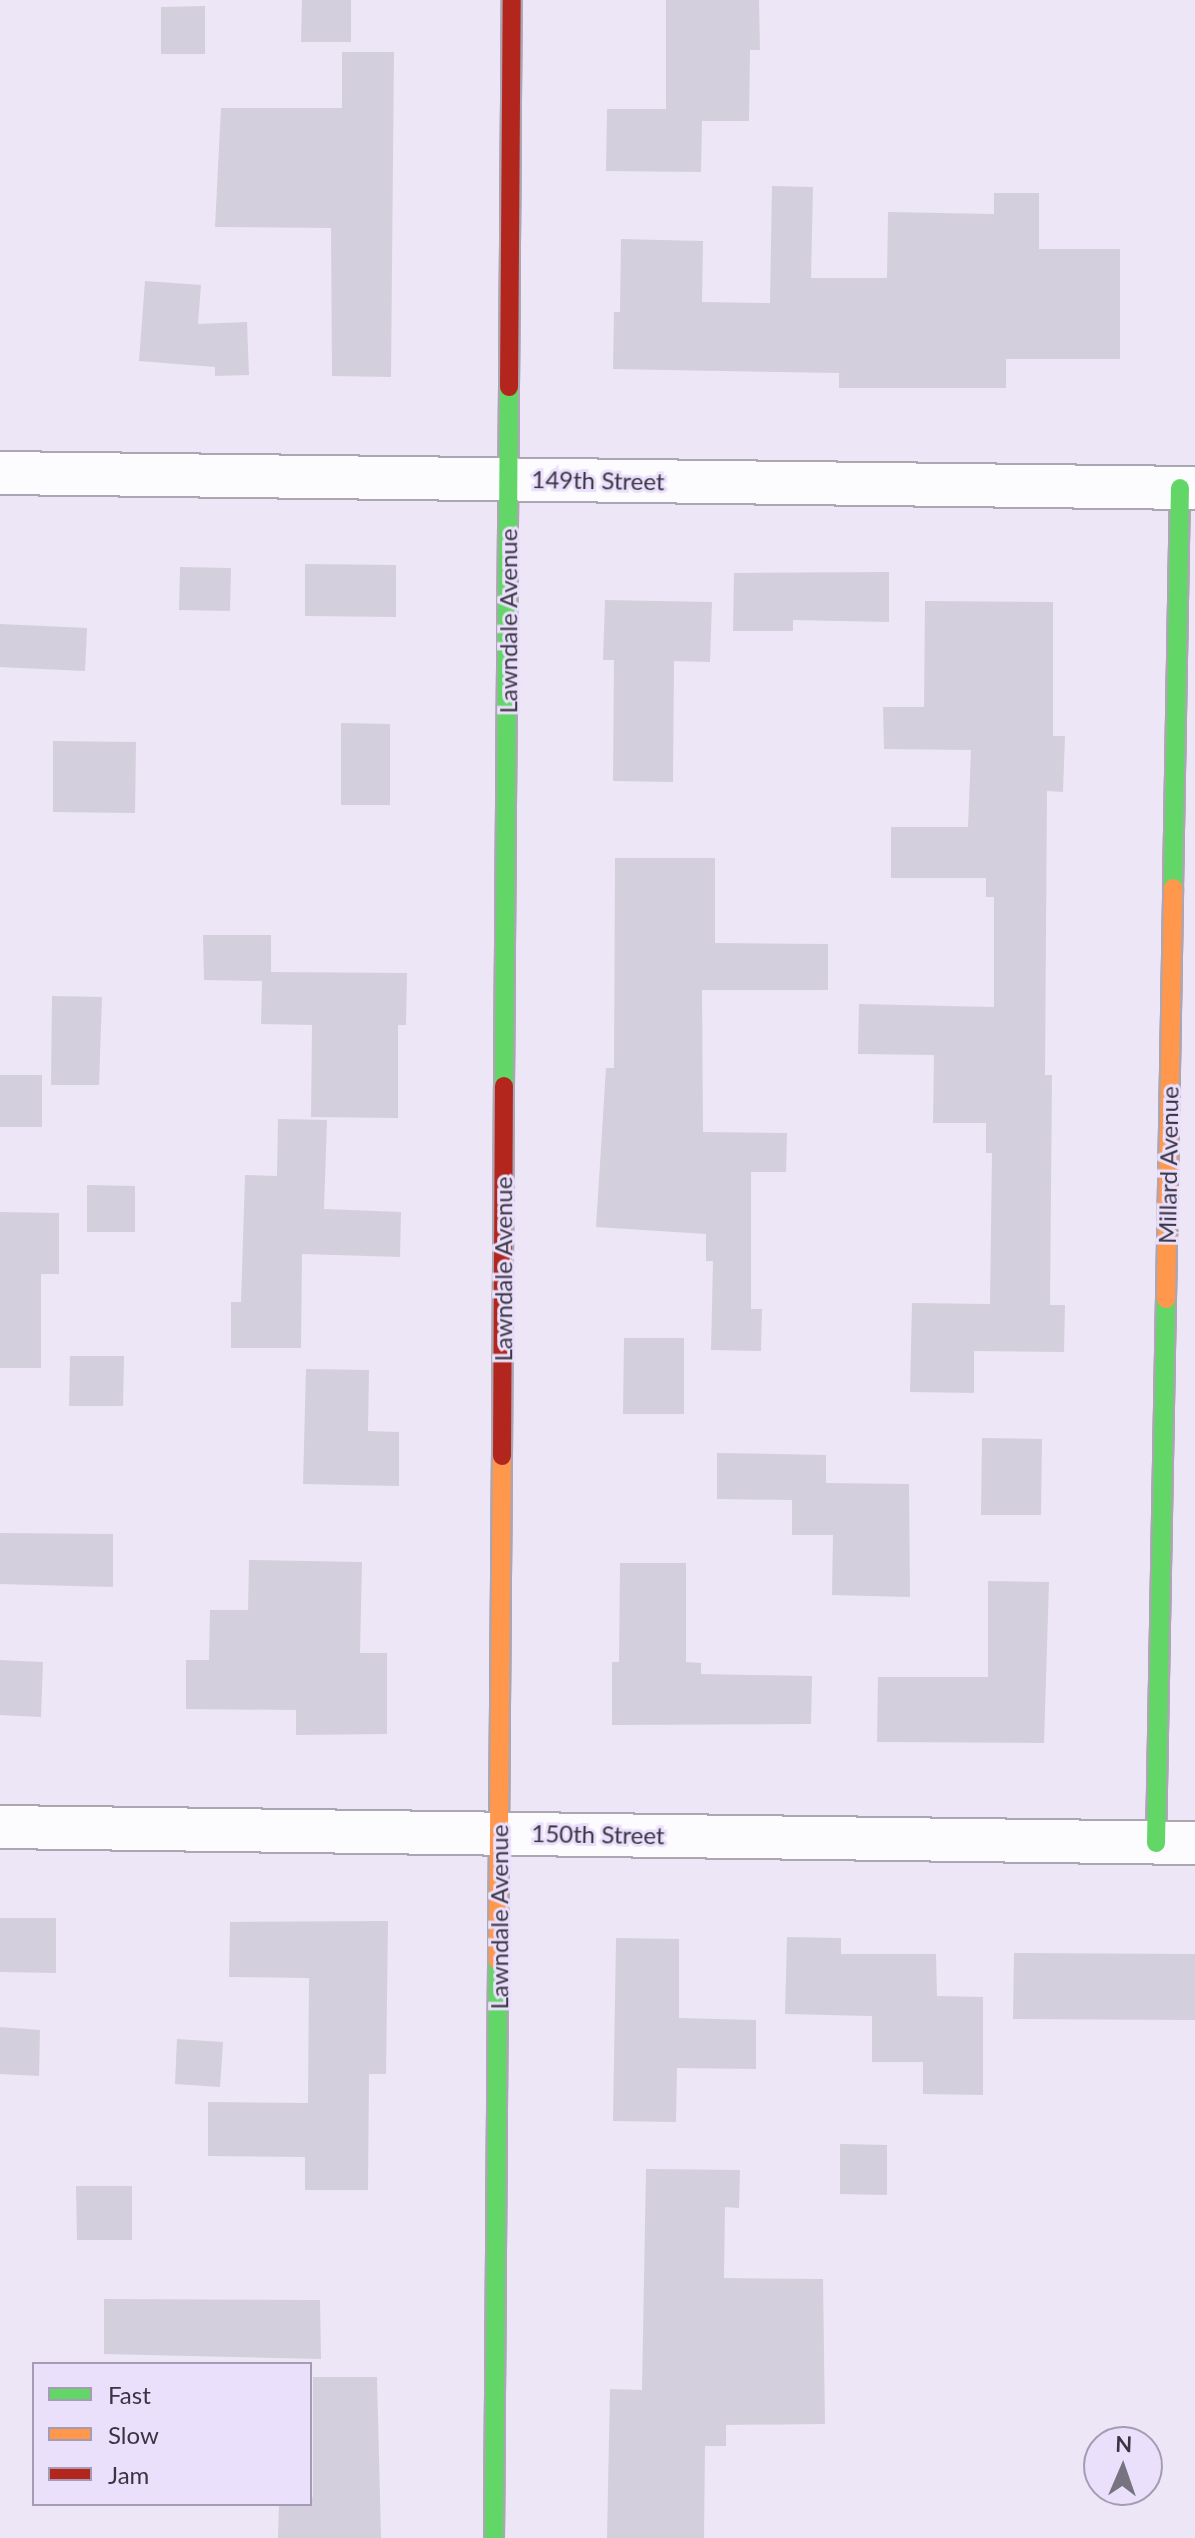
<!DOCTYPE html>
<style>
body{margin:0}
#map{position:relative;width:1195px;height:2538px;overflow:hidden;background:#ece6f6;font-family:Lato,sans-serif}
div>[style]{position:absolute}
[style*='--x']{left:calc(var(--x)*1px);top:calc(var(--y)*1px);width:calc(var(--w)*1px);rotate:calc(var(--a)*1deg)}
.building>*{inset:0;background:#d4cfdd}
.roads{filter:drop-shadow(2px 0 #aca6b3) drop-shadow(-2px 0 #aca6b3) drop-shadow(0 2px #aca6b3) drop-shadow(0 -2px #aca6b3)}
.street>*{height:42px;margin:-21px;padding:0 21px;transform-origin:21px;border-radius:21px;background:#fcfbfe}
.fast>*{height:18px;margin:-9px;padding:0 9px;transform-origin:9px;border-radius:9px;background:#63d668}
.slow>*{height:18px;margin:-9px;padding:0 9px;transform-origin:9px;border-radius:9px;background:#ff974d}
.jam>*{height:18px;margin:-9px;padding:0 9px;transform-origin:9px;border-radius:9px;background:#b3261e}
span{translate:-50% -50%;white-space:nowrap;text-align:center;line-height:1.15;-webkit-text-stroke:6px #ebe0fc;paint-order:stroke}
.street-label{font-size:24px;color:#3a3542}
.legend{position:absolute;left:32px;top:2362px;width:280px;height:144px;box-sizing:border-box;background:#ebe0fc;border:2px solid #a49cb2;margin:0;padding:10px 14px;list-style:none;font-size:24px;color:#3a3542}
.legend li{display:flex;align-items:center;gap:16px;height:40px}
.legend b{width:40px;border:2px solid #a49cb2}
.north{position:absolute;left:1083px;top:2426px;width:80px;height:80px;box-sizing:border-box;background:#ebe0fc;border:2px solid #a49cb2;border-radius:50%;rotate:2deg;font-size:22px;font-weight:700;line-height:32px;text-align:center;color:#3a3542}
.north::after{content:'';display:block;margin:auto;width:28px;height:36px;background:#787381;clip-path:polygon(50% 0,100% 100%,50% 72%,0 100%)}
</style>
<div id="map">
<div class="building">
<i style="clip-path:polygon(302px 0,351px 0,351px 42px,301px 42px)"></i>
<i style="clip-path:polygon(666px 0,759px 0,760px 50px,750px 50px,749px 121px,702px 121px,701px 172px,606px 171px,607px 109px,666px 109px)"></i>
<i style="clip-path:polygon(205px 6px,205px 54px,161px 54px,161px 7px)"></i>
<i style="clip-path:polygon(342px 52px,394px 52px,391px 377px,332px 376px,331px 228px,215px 227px,221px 108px,342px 108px)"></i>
<i style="clip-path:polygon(772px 186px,813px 187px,811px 278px,887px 278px,888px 212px,994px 214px,994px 193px,1039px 193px,1039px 249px,1120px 249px,1120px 359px,1006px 359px,1006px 388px,839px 388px,839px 373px,613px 369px,614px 312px,620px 312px,621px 239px,703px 241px,702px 302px,770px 303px)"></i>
<i style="clip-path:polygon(145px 281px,201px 285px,198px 324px,247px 322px,249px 375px,215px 376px,215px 367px,139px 361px)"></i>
<i style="clip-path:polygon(305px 564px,396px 565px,396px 617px,305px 616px)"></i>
<i style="clip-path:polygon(180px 567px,231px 568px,230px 611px,179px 610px)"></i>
<i style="clip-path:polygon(889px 572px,889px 622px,793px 620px,793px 631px,733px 631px,734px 573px)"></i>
<i style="clip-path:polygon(605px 600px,712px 602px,710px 662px,674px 661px,673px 782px,613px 781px,614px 660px,603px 660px)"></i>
<i style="clip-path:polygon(925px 601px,1053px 602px,1053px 736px,1065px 736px,1063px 792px,1047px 791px,1045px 1075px,1052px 1075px,1050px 1305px,1065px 1305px,1064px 1352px,974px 1351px,974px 1393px,910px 1392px,912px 1303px,990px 1304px,992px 1153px,986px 1153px,986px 1123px,933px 1123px,934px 1055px,858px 1054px,859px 1004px,994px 1007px,994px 897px,986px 897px,986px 878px,891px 878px,891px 827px,968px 827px,971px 750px,884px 749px,883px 707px,924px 707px)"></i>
<i style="clip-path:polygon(0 624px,87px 628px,85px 671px,0 667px)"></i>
<i style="clip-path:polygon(341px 723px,390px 724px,390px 805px,341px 805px)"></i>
<i style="clip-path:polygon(53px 741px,136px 742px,135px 813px,53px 812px)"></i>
<i style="clip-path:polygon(615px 858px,715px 858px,715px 943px,828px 944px,828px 990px,702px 990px,703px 1132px,787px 1133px,786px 1172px,751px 1172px,751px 1309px,762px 1309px,761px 1351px,711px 1350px,713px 1261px,706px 1261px,706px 1234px,596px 1227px,606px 1068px,614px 1068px)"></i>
<i style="clip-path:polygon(203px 935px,271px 935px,271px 972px,407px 973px,406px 1025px,398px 1025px,398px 1118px,311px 1117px,312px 1025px,261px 1024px,262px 981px,204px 980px)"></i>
<i style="clip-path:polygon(52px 996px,102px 997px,99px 1085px,51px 1085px)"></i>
<i style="clip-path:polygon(0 1075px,42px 1075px,42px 1127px,0 1127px)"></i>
<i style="clip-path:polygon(278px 1119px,327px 1120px,324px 1209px,401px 1212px,400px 1257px,302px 1254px,301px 1348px,231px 1348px,231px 1302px,241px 1302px,245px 1175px,277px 1176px)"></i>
<i style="clip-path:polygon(87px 1185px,135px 1186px,135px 1232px,87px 1232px)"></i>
<i style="clip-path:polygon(0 1212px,59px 1213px,59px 1274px,41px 1274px,41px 1368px,0 1368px)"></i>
<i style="clip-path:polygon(624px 1338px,684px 1338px,684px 1414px,623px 1414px)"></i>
<i style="clip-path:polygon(70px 1356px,124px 1356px,123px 1406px,69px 1406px)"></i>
<i style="clip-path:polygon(306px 1369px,369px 1370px,368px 1431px,399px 1432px,399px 1486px,303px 1484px)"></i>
<i style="clip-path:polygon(982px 1438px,1042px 1439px,1041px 1515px,981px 1515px)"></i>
<i style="clip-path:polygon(717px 1453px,826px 1455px,826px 1483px,909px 1484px,910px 1597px,832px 1595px,833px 1535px,792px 1535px,792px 1500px,717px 1499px)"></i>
<i style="clip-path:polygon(0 1533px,113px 1534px,113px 1587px,0 1584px)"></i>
<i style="clip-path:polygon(249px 1560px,362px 1562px,360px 1653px,387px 1653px,387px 1734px,296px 1735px,296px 1710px,186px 1709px,186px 1660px,209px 1660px,210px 1610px,248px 1610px)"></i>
<i style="clip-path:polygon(620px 1563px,686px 1563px,686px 1662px,701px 1663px,701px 1674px,812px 1676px,811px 1724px,612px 1725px,612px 1662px,619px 1662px)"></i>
<i style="clip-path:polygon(988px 1581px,1049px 1582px,1044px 1743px,877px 1742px,878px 1677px,988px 1677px)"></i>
<i style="clip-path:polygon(0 1660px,43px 1662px,41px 1717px,0 1715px)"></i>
<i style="clip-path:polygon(0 1918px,56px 1918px,56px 1973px,0 1972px)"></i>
<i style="clip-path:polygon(388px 1921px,386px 2074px,369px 2074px,368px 2190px,305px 2190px,305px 2157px,208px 2156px,208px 2102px,308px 2103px,309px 1978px,229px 1977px,230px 1922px)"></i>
<i style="clip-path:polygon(787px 1937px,841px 1938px,841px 1954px,936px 1954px,937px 1996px,983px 1997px,983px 2095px,923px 2094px,923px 2062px,872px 2062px,872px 2016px,785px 2014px)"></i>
<i style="clip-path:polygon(616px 1938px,679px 1939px,679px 2018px,756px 2020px,756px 2069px,677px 2068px,676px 2122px,613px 2121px)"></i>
<i style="clip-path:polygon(1014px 1953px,1195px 1954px,1195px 2020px,1013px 2019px)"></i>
<i style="clip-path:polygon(0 2027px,40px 2030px,39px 2076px,0 2074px)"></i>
<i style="clip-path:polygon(177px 2039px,223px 2042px,220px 2087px,175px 2084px)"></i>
<i style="clip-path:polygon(840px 2144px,887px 2145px,887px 2195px,840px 2194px)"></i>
<i style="clip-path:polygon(646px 2169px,740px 2170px,739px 2208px,725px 2207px,724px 2278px,823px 2279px,825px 2424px,726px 2425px,726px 2446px,705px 2446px,704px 2538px,607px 2538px,610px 2389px,642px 2390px)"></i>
<i style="clip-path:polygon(76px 2186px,132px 2186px,132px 2240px,77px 2240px)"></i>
<i style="clip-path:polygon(104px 2299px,320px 2300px,321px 2359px,104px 2354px)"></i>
<i style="clip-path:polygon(313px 2377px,377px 2377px,381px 2538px,278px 2538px,279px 2504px,310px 2504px,313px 2496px)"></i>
</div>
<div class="roads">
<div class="street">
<i style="--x:0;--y:473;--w:1195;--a:0.72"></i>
<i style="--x:0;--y:1827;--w:1195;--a:0.77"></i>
</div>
<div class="fast">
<i style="--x:1173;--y:888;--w:400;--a:-89"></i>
<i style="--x:504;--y:1086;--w:699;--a:-89.59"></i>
<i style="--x:1156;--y:1843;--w:544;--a:-88.95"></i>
<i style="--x:494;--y:2538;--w:577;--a:-89.6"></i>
</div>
<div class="slow">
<i style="--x:1166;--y:1299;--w:411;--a:-89"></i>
<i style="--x:498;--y:1961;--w:505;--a:-89.55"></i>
</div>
<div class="jam">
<i style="--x:509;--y:387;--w:387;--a:-89.6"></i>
<i style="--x:502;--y:1456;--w:370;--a:-89.7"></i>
</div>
</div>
<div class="street-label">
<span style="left:598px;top:480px;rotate:1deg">149th Street</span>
<span style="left:508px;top:621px;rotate:-90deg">Lawndale Avenue</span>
<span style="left:1168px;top:1165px;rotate:-89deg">Millard Avenue</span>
<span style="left:503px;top:1269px;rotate:-90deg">Lawndale Avenue</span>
<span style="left:598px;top:1834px;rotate:1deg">150th Street</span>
<span style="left:499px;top:1917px;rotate:-90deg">Lawndale Avenue</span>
</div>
<ul class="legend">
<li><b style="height:10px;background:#63d668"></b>Fast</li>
<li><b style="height:10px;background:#ff974d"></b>Slow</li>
<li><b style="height:10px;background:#b3261e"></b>Jam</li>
</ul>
<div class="north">N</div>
</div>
